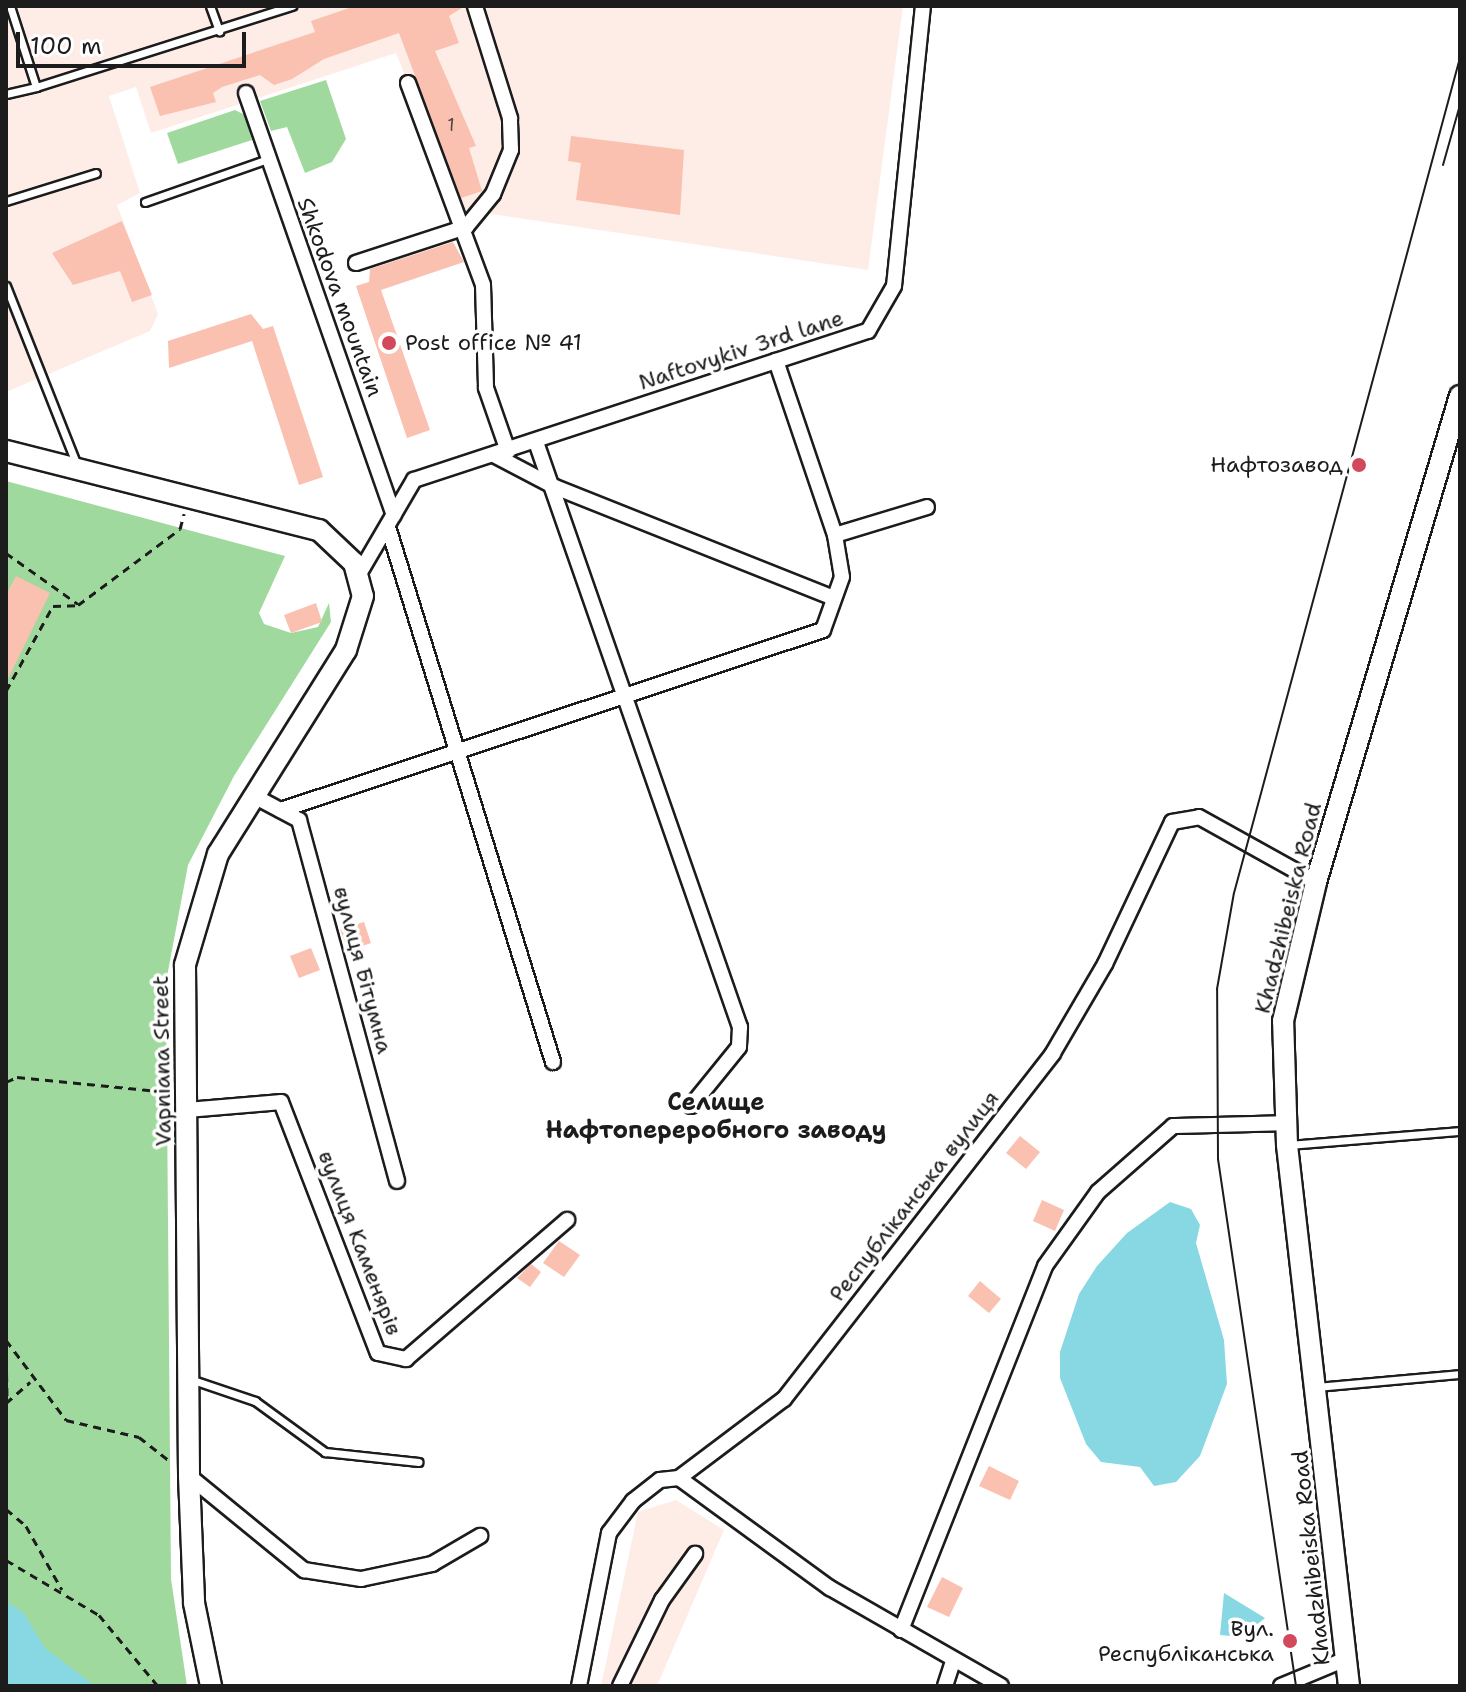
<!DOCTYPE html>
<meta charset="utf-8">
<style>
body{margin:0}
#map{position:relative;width:1466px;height:1692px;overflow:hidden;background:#fff;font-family:"Shantell Sans",sans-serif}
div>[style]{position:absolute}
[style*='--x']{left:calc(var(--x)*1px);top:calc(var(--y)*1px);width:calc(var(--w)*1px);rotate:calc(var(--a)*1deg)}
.built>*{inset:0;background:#feece7}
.green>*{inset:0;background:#a0d99e}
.water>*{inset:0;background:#88d8e3}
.building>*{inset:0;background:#fac0b0}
.path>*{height:3px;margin-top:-1.5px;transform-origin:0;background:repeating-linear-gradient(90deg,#1c1c1c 0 8px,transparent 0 14px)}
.roads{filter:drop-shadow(2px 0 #1c1c1c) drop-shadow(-2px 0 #1c1c1c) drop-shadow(0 2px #1c1c1c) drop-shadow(0 -2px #1c1c1c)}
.lane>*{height:7px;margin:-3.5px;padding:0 3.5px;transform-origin:3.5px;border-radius:3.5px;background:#fff}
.street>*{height:14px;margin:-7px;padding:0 7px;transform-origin:7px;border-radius:7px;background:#fff}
.secondary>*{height:20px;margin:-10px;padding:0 10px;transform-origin:10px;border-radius:10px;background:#fff}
.tram>*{height:2px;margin:-1px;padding:0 1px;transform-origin:1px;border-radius:1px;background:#1c1c1c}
.dots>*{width:22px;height:22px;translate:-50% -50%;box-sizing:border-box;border:4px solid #fff;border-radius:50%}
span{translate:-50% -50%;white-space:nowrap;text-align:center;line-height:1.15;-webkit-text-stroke:7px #fff;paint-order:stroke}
.number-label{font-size:18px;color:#544541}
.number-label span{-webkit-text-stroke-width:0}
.street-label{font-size:22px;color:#1c1c1c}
.poi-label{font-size:22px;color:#1c1c1c}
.left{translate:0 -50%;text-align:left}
.right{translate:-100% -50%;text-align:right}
.neighbourhood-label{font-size:24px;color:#1c1c1c;font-weight:700}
.frame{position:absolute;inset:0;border:8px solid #1c1c1c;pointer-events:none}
.scale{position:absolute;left:16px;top:32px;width:230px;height:36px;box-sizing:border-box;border:4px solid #1c1c1c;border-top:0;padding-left:10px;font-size:24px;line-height:28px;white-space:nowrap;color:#1c1c1c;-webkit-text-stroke:6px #fff;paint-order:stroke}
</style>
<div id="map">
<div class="built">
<i style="clip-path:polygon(6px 6px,903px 6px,868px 270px,458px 209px,396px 53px,151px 133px,136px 87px,109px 96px,140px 193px,117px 205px,158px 314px,150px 331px,6px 392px)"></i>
<i style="clip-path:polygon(676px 1500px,724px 1530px,657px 1686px,601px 1686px,638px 1512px)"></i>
</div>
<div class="green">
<i style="clip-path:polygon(326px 80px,346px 139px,332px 162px,305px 173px,287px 127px,271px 131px,260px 101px)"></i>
<i style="clip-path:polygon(235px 110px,245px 115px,252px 140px,178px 164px,167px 133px)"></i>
<i style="clip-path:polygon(6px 481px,285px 556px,259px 613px,264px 624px,291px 633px,318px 627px,329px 603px,331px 622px,234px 776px,188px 865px,166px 982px,171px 1579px,187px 1686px,6px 1686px)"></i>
</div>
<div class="water">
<i style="clip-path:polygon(1170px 1202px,1191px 1209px,1200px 1225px,1196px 1243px,1224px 1340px,1227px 1384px,1200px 1456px,1176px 1482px,1154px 1486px,1140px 1467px,1101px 1462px,1086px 1444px,1060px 1378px,1060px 1352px,1079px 1294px,1097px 1266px,1127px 1233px)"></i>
<i style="clip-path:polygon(1224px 1593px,1265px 1618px,1242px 1637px,1220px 1635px)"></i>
<i style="clip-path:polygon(6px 1602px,23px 1612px,45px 1648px,95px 1686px,6px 1686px)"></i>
</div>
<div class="building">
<i style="clip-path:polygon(355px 6px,465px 6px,449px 16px,459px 43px,435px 51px,476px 146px,469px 148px,482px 191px,461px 198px,399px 33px,324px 59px,292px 79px,274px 85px,260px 75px,222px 87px,213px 93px,216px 102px,160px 116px,150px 87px,315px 32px,311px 21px)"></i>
<i style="clip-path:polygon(571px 136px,684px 150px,680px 215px,576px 200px,581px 163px,568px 161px)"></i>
<i style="clip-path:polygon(122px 221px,152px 295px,132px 302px,120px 271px,73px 285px,52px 253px)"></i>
<i style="clip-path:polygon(453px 242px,464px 262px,381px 290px,430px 430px,407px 438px,356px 286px,369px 282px,370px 269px)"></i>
<i style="clip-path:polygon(251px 314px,263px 329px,273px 326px,323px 477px,299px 485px,252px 341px,169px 368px,168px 341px)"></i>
<i style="clip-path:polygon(16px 576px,50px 593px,6px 683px,6px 595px)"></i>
<i style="clip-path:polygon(316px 603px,322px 622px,291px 633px,284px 615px)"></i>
<i style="clip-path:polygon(364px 922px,371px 943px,348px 951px,340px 929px)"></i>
<i style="clip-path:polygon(311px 948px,320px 970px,299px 978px,290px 956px)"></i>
<i style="clip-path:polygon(1020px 1136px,1040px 1152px,1026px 1169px,1006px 1153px)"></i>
<i style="clip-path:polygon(1042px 1200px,1064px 1210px,1055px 1231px,1033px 1221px)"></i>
<i style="clip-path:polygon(559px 1241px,580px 1255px,564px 1277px,543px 1263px)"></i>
<i style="clip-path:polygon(531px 1264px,541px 1272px,530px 1287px,517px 1278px)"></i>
<i style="clip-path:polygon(980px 1281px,1001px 1299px,989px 1313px,968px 1296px)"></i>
<i style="clip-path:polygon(989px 1466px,1019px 1481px,1010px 1500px,979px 1486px)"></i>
<i style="clip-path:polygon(942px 1577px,963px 1588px,949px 1617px,927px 1607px)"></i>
</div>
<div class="path">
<i style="--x:6;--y:553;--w:88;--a:35.3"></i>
<i style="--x:6;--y:691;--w:97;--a:-61.1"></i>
<i style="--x:53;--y:606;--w:25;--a:-2"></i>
<i style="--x:78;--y:605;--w:127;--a:-36.7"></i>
<i style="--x:180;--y:529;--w:16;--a:-75"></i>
<i style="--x:6;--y:1082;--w:12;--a:-24"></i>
<i style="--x:17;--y:1077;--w:152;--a:5.7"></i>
<i style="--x:6;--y:1340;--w:100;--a:53.1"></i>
<i style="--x:66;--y:1420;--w:75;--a:13.1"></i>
<i style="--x:139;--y:1437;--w:41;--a:38"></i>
<i style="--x:6;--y:1346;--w:53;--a:88.9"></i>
<i style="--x:6;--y:1403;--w:32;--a:-41"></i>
<i style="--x:6;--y:1509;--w:26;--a:40"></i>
<i style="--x:26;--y:1526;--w:73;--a:60.6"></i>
<i style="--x:6;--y:1560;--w:108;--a:30.6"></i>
<i style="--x:99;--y:1615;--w:92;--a:50.3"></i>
</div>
<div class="roads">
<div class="lane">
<i style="--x:210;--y:6;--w:27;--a:70"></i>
<i style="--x:36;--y:87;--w:269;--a:-17.6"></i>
<i style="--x:6;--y:94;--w:31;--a:-13"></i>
<i style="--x:36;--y:87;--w:85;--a:-107.8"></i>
<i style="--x:6;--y:201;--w:94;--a:-17.3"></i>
<i style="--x:145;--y:202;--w:130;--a:-19.3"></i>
<i style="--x:6;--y:286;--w:193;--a:68.4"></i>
<i style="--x:1289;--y:1145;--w:172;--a:-4.7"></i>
<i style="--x:190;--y:1379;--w:69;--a:18.7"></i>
<i style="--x:255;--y:1401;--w:87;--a:36.1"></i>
<i style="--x:325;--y:1452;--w:94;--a:6.1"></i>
<i style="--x:1317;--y:1387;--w:144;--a:-5.2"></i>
</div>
<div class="street">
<i style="--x:408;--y:83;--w:215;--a:69.6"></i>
<i style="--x:483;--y:285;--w:103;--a:88.3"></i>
<i style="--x:486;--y:388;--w:67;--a:70.8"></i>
<i style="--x:246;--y:93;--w:447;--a:70.7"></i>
<i style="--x:356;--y:263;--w:116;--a:-18.1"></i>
<i style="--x:466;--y:227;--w:43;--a:-50.7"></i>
<i style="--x:493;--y:194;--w:48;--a:-67.8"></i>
<i style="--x:511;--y:150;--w:32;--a:-92"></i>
<i style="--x:510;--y:118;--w:117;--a:-107.4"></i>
<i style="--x:536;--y:442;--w:620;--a:70.78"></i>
<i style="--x:740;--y:1027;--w:20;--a:93"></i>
<i style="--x:739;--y:1047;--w:76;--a:129.1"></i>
<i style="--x:494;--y:455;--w:69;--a:27.7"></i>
<i style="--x:555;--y:487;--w:300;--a:21.7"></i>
<i style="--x:388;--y:527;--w:560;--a:72.86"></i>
<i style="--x:835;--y:535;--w:96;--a:-16.9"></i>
<i style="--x:359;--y:574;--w:109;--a:-59.7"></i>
<i style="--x:414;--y:480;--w:478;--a:-18.2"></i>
<i style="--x:868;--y:331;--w:52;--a:-60"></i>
<i style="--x:894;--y:286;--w:281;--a:-84.1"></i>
<i style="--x:254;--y:796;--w:51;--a:28.1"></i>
<i style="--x:299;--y:820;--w:374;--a:74.8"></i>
<i style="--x:281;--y:810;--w:571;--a:-18.37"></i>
<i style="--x:823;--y:630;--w:56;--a:-70.3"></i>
<i style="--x:842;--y:577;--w:43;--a:-99.5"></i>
<i style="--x:835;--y:535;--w:184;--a:-108.7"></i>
<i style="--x:188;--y:1110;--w:93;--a:-4.9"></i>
<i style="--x:281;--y:1102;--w:269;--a:68.9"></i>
<i style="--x:378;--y:1353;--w:29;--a:12"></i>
<i style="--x:406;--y:1359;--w:213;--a:-40.8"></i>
<i style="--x:189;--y:1476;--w:149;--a:39.3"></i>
<i style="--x:304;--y:1570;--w:58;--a:9"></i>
<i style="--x:361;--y:1579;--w:73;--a:-11.9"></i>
<i style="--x:432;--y:1564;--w:56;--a:-30.3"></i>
<i style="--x:679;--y:1478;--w:187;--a:36.1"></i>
<i style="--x:830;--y:1588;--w:197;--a:29.8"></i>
<i style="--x:901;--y:1630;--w:391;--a:-68.4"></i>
<i style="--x:1045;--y:1266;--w:91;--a:-54.4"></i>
<i style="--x:1098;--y:1192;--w:100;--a:-41.3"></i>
<i style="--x:1173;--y:1126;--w:112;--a:-1.5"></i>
<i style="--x:579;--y:1686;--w:156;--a:-78.9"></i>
<i style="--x:609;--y:1533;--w:40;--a:-53"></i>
<i style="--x:633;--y:1501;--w:34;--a:-38"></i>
<i style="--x:660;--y:1480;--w:19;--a:-6"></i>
<i style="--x:679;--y:1478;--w:131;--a:-37"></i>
<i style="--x:784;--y:1399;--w:438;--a:-52.1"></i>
<i style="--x:1053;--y:1053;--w:103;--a:-59.7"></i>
<i style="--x:1105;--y:964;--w:157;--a:-64.7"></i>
<i style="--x:1172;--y:822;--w:27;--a:-10"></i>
<i style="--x:1199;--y:817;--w:134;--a:29.1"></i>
<i style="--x:620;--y:1686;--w:96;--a:-64"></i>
<i style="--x:662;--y:1600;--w:57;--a:-54.3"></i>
<i style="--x:945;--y:1686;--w:26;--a:-72"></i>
<i style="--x:1281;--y:1686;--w:70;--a:-22.6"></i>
</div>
<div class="secondary">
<i style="--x:6;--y:451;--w:323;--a:14.2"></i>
<i style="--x:319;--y:530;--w:48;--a:43.3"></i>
<i style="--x:354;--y:563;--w:34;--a:75"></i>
<i style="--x:363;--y:596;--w:57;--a:107.5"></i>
<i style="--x:346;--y:650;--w:241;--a:122.1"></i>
<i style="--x:218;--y:854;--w:116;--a:106.6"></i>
<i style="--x:185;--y:965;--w:511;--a:89.55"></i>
<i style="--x:189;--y:1476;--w:127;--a:87.7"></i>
<i style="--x:194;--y:1603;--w:85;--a:78.4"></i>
<i style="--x:1349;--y:1686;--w:545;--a:-96.54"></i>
<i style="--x:1287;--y:1145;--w:124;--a:-91.8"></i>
<i style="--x:1283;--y:1021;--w:143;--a:-76.6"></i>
<i style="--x:1316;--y:882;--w:507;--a:-73.5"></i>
</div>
</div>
<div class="tram">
<i style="--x:1443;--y:165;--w:62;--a:-74.2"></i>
<i style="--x:1296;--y:1686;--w:533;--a:-98.42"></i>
<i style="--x:1218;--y:1159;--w:170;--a:-90.3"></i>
<i style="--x:1217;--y:989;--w:97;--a:-80"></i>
<i style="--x:1234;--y:893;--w:865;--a:-74.86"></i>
</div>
<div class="dots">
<i style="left:389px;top:343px;background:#d1495b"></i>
<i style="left:1359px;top:465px;background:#d1495b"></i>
<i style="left:1290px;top:1641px;background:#d1495b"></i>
</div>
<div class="number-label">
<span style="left:451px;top:125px">1</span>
</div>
<div class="street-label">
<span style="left:340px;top:297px;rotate:70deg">Shkodova mountain</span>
<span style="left:741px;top:350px;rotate:-18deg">Naftovykiv 3rd lane</span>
<span style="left:1288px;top:908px;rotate:-76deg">Khadzhibeiska Road</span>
<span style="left:363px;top:970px;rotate:75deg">вулиця Бітумна</span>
<span style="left:162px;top:1061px;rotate:-91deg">Vapniana Street</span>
<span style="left:914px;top:1196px;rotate:-52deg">Республіканська вулиця</span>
<span style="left:360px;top:1243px;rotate:69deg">вулиця Каменярів</span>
<span style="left:1311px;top:1558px;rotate:-96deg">Khadzhibeiska Road</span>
</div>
<div class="poi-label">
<span class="left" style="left:405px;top:343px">Post office № 41</span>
<span class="right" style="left:1343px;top:465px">Нафтозавод</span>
<span class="right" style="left:1274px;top:1641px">Вул.<br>Республіканська</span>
</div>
<div class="neighbourhood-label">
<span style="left:716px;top:1117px">Селище<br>Нафтопереробного заводу</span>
</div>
<div class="frame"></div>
<div class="scale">100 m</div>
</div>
